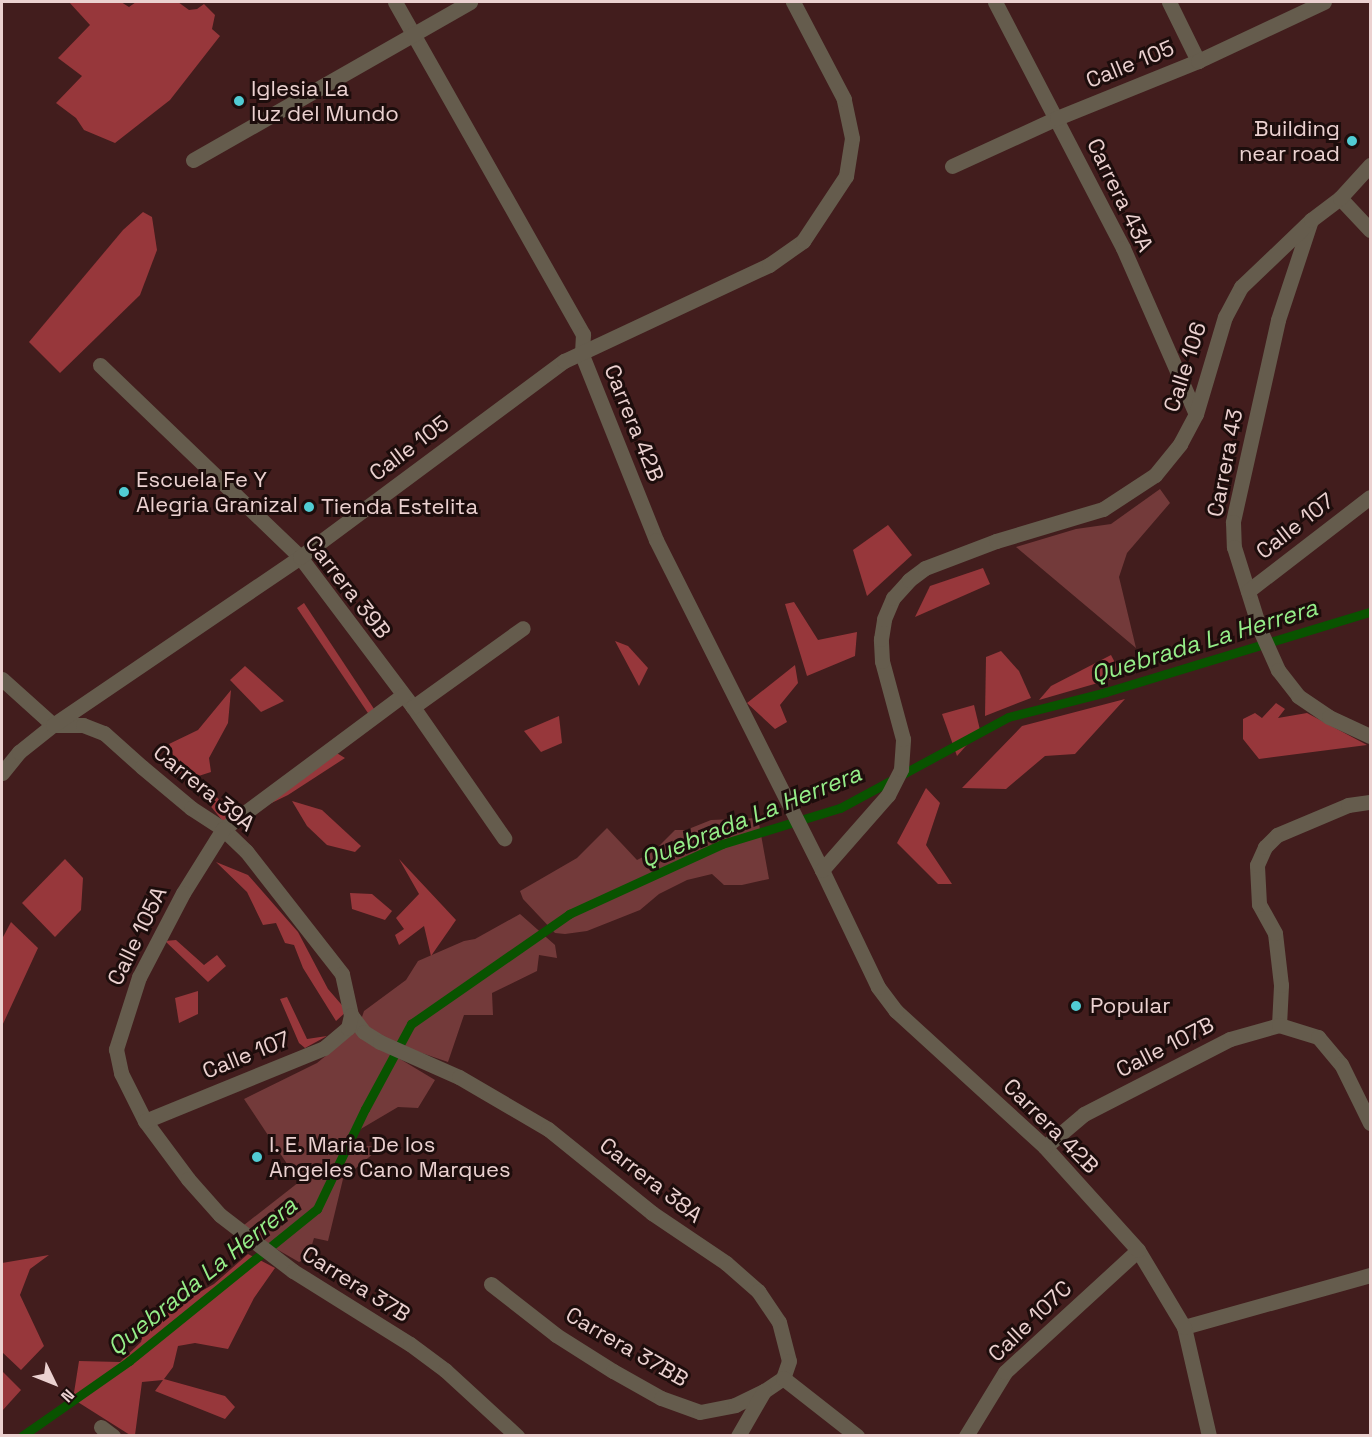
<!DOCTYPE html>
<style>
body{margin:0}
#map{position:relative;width:1372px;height:1437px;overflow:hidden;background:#421d1d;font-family:"Space Grotesk",sans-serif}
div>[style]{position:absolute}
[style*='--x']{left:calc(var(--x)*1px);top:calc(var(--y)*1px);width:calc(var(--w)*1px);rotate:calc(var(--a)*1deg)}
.green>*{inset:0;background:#733a3a}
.forest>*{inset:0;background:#97373b}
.stream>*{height:9px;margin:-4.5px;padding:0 4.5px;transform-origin:4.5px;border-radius:4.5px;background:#095300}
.minor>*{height:15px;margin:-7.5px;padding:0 7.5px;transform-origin:7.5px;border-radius:7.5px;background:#655c4d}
.tertiary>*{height:15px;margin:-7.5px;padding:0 7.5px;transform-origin:7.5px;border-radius:7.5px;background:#655c4d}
.dots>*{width:16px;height:16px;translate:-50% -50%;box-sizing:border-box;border:3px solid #1d0d0c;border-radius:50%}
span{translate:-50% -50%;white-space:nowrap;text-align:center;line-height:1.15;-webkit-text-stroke:6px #1d0d0c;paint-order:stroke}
.street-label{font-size:22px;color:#ebd1d0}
.poi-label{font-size:22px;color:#ebd1d0}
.left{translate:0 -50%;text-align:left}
.right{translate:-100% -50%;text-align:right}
.water-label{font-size:24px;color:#95ed88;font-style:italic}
.frame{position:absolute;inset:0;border:3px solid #ebd1d0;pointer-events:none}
.north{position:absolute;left:24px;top:1353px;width:60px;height:60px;-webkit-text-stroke:4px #1d0d0c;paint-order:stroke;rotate:133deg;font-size:16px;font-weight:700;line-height:24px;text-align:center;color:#ebd1d0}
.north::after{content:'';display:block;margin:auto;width:21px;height:27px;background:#ebd1d0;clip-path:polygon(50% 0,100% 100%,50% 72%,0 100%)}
</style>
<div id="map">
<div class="green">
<i style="clip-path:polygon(1160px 489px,1170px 503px,1127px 553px,1119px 577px,1136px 648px,1016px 547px,1076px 529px,1111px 524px)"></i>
<i style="clip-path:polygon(758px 818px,769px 879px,742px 885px,724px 885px,712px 874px,687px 880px,659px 894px,640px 910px,587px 931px,565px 934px,555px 933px,523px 899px,520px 891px,577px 858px,607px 828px,637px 860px,653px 852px,675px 830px,686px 830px,711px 820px)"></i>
<i style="clip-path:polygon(520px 914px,555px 945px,557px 958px,539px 955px,537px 971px,492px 993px,493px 1015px,464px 1015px,448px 1062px,375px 1037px,360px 1023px,364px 1011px,406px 980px,418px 961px,464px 941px,475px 939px)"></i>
<i style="clip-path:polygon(355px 1032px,435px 1080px,418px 1108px,398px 1107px,359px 1130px,352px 1145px,381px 1147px,343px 1179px,328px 1241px,314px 1238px,308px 1258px,299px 1262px,259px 1239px,244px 1225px,299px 1182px,244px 1099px,317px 1063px)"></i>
</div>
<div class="forest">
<i style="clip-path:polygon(69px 2px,121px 2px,129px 7px,136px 2px,178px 2px,189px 10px,197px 9px,204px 4px,215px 15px,212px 29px,220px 36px,170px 100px,115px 143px,84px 130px,76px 118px,56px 103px,82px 76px,58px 58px,90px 25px)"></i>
<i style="clip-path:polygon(143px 212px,152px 217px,157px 250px,140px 295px,60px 373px,29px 342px,123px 230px)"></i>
<i style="clip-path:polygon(888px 525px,912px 555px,867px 596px,853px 550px)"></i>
<i style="clip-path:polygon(983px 568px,990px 584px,915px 617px,930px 586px)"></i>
<i style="clip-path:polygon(794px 602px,818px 640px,857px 632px,855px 656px,807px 676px,785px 604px)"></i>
<i style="clip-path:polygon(304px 603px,382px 721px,374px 722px,297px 608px)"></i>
<i style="clip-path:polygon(615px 641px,628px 646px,648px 668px,639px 686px)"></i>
<i style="clip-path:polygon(1001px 651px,1019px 671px,1031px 698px,985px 716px,986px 657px)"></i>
<i style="clip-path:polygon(1111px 655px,1122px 676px,1039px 700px,1051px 686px)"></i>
<i style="clip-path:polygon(795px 665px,798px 683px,780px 705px,787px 722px,775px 729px,747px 703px)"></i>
<i style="clip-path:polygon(245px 666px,284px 701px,261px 712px,230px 680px)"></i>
<i style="clip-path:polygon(231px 690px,228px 723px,209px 758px,211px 772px,183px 781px,169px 744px,198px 730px)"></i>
<i style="clip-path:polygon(1125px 699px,1075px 754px,1045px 756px,1006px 789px,962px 788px,1022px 726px)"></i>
<i style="clip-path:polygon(1276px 703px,1285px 709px,1278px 718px,1307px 713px,1367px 745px,1259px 759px,1243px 739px,1243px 719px,1255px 713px,1262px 718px)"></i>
<i style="clip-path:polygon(974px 705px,980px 730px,957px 756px,942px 714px)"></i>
<i style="clip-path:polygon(559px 716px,562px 743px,541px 752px,524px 731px)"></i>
<i style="clip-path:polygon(330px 749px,345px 758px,288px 795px,226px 825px,199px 792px,207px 787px,232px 813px,288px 782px)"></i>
<i style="clip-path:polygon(926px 788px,940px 803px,926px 845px,952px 884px,938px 884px,897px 843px)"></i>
<i style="clip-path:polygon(292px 801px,322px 810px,361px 846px,355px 852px,327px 845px,307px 826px)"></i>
<i style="clip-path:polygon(65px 859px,83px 878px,81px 910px,55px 937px,22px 903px)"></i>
<i style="clip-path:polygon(399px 859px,456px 920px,431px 956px,424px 926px,399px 945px,395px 935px,404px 929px,396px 918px,419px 894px)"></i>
<i style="clip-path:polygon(216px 862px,248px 875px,298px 932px,328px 989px,347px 1011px,336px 1021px,303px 968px,294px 945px,285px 943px,276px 923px,263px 925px,247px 892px)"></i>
<i style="clip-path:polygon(350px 893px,372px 894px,392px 911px,385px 920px,352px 909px)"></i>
<i style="clip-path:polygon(11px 922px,38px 948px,2px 1026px,2px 939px)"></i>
<i style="clip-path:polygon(176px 940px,204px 965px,217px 955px,226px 966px,208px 982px,165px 941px)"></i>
<i style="clip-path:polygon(198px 991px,198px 1014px,179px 1023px,175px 998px)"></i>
<i style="clip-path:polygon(287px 997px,307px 1039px,327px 1036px,305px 1048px,299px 1043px,280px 999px)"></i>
<i style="clip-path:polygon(248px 1254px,275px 1268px,254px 1298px,228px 1349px,195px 1343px,178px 1346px,173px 1367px,164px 1379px,225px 1396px,235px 1407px,225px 1419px,155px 1391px,163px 1380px,142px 1382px,135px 1435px,130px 1435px,73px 1399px,79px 1361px,120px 1362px,141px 1342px,144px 1330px,173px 1307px,214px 1284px)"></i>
<i style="clip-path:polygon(49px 1255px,30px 1269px,20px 1295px,44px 1346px,21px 1370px,2px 1352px,2px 1263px)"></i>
<i style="clip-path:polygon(2px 1371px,21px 1390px,2px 1411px)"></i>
</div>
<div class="stream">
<i style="--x:22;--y:1436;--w:131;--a:-35"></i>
<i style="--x:129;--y:1361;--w:242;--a:-39"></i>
<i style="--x:317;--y:1209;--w:111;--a:-64.4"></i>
<i style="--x:365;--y:1109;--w:97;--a:-61.6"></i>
<i style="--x:411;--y:1024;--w:193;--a:-34.8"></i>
<i style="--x:569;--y:914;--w:168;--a:-24.6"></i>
<i style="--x:722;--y:844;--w:123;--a:-17"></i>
<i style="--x:840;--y:808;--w:191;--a:-28.4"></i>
<i style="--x:1008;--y:717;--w:101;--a:-14.3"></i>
<i style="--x:1106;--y:692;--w:276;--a:-16.9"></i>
</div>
<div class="minor">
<i style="--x:395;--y:2;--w:382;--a:60.5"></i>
<i style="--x:583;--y:334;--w:21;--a:93"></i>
<i style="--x:582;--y:355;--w:199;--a:68.2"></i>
<i style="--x:656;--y:540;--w:369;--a:63.3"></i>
<i style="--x:995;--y:2;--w:277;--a:62.5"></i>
<i style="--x:1123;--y:248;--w:181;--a:66.3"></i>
<i style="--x:1169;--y:2;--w:66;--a:63.8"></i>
<i style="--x:193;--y:160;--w:319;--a:-29.7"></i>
<i style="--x:952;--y:166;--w:115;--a:-24.6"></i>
<i style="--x:1057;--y:118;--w:152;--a:-22"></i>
<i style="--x:1198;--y:61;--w:139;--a:-25.1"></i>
<i style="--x:1340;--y:198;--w:44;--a:46.8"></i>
<i style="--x:1311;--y:220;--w:105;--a:108.3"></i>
<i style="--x:1278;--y:320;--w:207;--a:102.6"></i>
<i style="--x:1233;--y:522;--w:25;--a:88"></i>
<i style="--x:1234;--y:547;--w:87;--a:72.6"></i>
<i style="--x:1260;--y:630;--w:44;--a:65.8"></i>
<i style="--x:1278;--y:670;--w:33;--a:52"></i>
<i style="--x:1298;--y:696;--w:37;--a:34"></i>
<i style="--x:1329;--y:717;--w:45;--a:24.9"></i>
<i style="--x:100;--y:365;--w:277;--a:43.8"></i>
<i style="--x:300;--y:557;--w:188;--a:53"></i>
<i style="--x:413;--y:707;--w:160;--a:55.2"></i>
<i style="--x:1248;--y:591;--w:154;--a:-37.6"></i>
<i style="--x:2;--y:679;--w:69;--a:42"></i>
<i style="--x:53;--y:725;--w:30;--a:0"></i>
<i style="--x:83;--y:725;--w:22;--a:21"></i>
<i style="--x:104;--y:733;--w:51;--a:41.8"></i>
<i style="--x:142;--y:767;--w:64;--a:39.9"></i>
<i style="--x:191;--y:808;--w:38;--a:33"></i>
<i style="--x:223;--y:829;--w:32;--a:44"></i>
<i style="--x:246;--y:851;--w:156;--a:52"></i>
<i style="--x:342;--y:974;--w:42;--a:77.6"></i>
<i style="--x:351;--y:1015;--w:21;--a:53"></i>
<i style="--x:364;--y:1032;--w:19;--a:32"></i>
<i style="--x:380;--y:1042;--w:86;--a:23.9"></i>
<i style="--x:459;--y:1077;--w:103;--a:30.3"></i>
<i style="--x:548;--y:1129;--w:134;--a:38.9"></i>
<i style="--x:652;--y:1213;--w:89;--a:34"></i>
<i style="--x:726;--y:1263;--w:43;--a:41.2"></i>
<i style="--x:758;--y:1291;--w:37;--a:56"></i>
<i style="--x:779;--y:1322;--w:40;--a:75.6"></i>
<i style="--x:789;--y:1361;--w:18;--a:109"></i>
<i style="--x:403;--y:695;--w:224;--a:143.3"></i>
<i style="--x:223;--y:829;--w:75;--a:122"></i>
<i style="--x:183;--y:893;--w:95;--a:117.6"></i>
<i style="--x:139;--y:977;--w:76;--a:107.7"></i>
<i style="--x:116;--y:1049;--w:25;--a:78"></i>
<i style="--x:121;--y:1073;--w:54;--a:63.4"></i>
<i style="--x:145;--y:1121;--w:72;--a:53.4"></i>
<i style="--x:188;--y:1179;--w:48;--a:48.4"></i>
<i style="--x:220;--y:1215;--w:92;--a:37.5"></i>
<i style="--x:293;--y:1271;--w:138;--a:32"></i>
<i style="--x:410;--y:1344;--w:44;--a:36.6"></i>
<i style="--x:445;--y:1370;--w:98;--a:42.5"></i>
<i style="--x:413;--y:707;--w:135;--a:-35.7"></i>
<i style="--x:2;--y:773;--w:27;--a:-51"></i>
<i style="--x:19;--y:752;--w:43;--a:-38.5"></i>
<i style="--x:53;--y:725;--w:299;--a:-34.2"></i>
<i style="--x:300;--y:557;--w:329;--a:-36.6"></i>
<i style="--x:564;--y:361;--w:226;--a:-25.1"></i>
<i style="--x:769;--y:265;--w:42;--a:-35.2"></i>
<i style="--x:803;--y:241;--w:78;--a:-56.5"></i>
<i style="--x:846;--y:176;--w:38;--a:-81"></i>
<i style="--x:852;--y:138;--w:40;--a:-102"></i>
<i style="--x:844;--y:99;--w:110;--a:-117.7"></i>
<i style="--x:1279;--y:1025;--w:40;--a:-87.1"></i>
<i style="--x:1281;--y:985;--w:52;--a:-96.6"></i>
<i style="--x:1275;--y:933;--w:33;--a:-119"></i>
<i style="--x:1259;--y:904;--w:39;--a:-93"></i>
<i style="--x:1257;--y:865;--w:20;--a:-66"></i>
<i style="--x:1265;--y:847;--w:17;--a:-45"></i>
<i style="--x:1277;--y:835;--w:77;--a:-22.9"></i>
<i style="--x:1348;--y:805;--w:22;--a:-8"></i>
<i style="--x:145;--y:1121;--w:193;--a:-22.2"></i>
<i style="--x:324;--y:1048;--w:31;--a:-40"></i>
<i style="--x:348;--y:1028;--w:13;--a:-77"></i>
<i style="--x:1045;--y:1147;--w:51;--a:-40.2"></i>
<i style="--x:1084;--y:1114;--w:164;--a:-27.2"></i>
<i style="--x:1230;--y:1039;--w:51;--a:-15.9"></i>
<i style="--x:1279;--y:1025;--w:41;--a:17.1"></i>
<i style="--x:1318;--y:1037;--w:35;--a:50"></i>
<i style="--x:1341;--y:1064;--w:66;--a:63.8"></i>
<i style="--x:491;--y:1284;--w:83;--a:38.1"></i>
<i style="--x:556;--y:1335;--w:67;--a:32.3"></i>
<i style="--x:613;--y:1371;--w:55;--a:29.4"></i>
<i style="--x:661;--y:1398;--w:41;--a:19.7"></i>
<i style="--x:700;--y:1412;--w:36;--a:-11"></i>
<i style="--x:735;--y:1405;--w:32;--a:-26"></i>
<i style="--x:764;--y:1391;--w:23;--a:-34"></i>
<i style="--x:1184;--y:1327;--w:193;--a:-15.6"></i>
<i style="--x:783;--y:1378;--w:94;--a:38.1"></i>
<i style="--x:101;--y:1427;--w:15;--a:37"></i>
<i style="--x:738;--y:1436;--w:52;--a:-60"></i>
<i style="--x:966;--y:1436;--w:75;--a:-58.6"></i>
<i style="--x:1005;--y:1372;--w:180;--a:-42.5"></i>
</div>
<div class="tertiary">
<i style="--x:1209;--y:1436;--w:112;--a:-102.9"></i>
<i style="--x:1184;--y:1327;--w:90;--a:-120.9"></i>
<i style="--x:1138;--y:1250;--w:139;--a:-132.1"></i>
<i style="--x:1045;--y:1147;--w:202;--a:-137.6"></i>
<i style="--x:896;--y:1011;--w:30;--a:-127"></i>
<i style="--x:878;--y:987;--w:130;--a:-115.6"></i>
<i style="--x:822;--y:870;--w:100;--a:-48.7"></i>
<i style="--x:888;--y:795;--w:29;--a:-63"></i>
<i style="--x:901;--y:769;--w:30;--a:-86"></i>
<i style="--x:903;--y:739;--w:81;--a:-105.1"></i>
<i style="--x:882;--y:661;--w:22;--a:-93"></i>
<i style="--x:881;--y:639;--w:20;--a:-81"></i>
<i style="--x:884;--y:619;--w:23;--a:-67"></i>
<i style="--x:893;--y:598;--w:24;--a:-48"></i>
<i style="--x:909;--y:580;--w:20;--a:-37"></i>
<i style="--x:925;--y:568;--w:76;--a:-20.8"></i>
<i style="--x:996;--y:541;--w:112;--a:-16.7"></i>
<i style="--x:1103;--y:509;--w:62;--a:-33.2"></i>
<i style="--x:1155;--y:475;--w:40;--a:-51"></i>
<i style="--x:1180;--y:444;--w:34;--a:-62"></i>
<i style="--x:1196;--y:414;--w:101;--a:-73.4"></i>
<i style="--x:1225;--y:317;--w:34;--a:-62"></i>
<i style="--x:1241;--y:287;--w:97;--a:-43.7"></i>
<i style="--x:1311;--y:220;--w:36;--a:-37"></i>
<i style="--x:1340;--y:198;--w:45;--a:-47.7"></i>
</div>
<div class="dots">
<i style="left:239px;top:101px;background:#51ccd4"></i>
<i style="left:1352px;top:141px;background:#51ccd4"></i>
<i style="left:124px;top:492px;background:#51ccd4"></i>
<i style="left:309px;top:507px;background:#51ccd4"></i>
<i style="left:1076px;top:1006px;background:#51ccd4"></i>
<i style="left:257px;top:1157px;background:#51ccd4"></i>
</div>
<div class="street-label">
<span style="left:1130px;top:64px;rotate:-22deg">Calle 105</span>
<span style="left:1120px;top:195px;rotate:64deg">Carrera 43A</span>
<span style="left:1185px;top:367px;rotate:-72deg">Calle 106</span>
<span style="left:634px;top:423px;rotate:68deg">Carrera 42B</span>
<span style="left:409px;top:448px;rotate:-37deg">Calle 105</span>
<span style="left:1225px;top:463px;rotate:-79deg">Carrera 43</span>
<span style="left:1295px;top:526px;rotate:-38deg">Calle 107</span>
<span style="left:348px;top:587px;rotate:52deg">Carrera 39B</span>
<span style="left:204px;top:788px;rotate:39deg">Carrera 39A</span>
<span style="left:137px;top:936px;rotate:-64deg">Calle 105A</span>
<span style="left:1165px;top:1047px;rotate:-27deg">Calle 107B</span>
<span style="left:246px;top:1055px;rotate:-22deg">Calle 107</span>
<span style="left:1051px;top:1126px;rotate:45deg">Carrera 42B</span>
<span style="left:651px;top:1180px;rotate:38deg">Carrera 38A</span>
<span style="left:356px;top:1284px;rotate:32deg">Carrera 37B</span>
<span style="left:1030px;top:1321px;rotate:-44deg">Calle 107C</span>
<span style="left:627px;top:1347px;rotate:30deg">Carrera 37BB</span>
</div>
<div class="poi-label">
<span class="left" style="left:251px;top:101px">Iglesia La<br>luz del Mundo</span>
<span class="right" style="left:1340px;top:141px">Building<br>near road</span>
<span class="left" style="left:136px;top:492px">Escuela Fe Y<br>Alegria Granizal</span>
<span class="left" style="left:321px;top:507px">Tienda Estelita</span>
<span class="left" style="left:1090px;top:1006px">Popular</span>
<span class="left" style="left:269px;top:1157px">I. E. Maria De los<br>Angeles Cano Marques</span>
</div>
<div class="water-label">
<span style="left:1204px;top:641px;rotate:-17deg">Quebrada La Herrera</span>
<span style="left:751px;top:816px;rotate:-22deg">Quebrada La Herrera</span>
<span style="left:202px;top:1276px;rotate:-39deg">Quebrada La Herrera</span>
</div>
<div class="frame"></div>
<div class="north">N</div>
</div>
